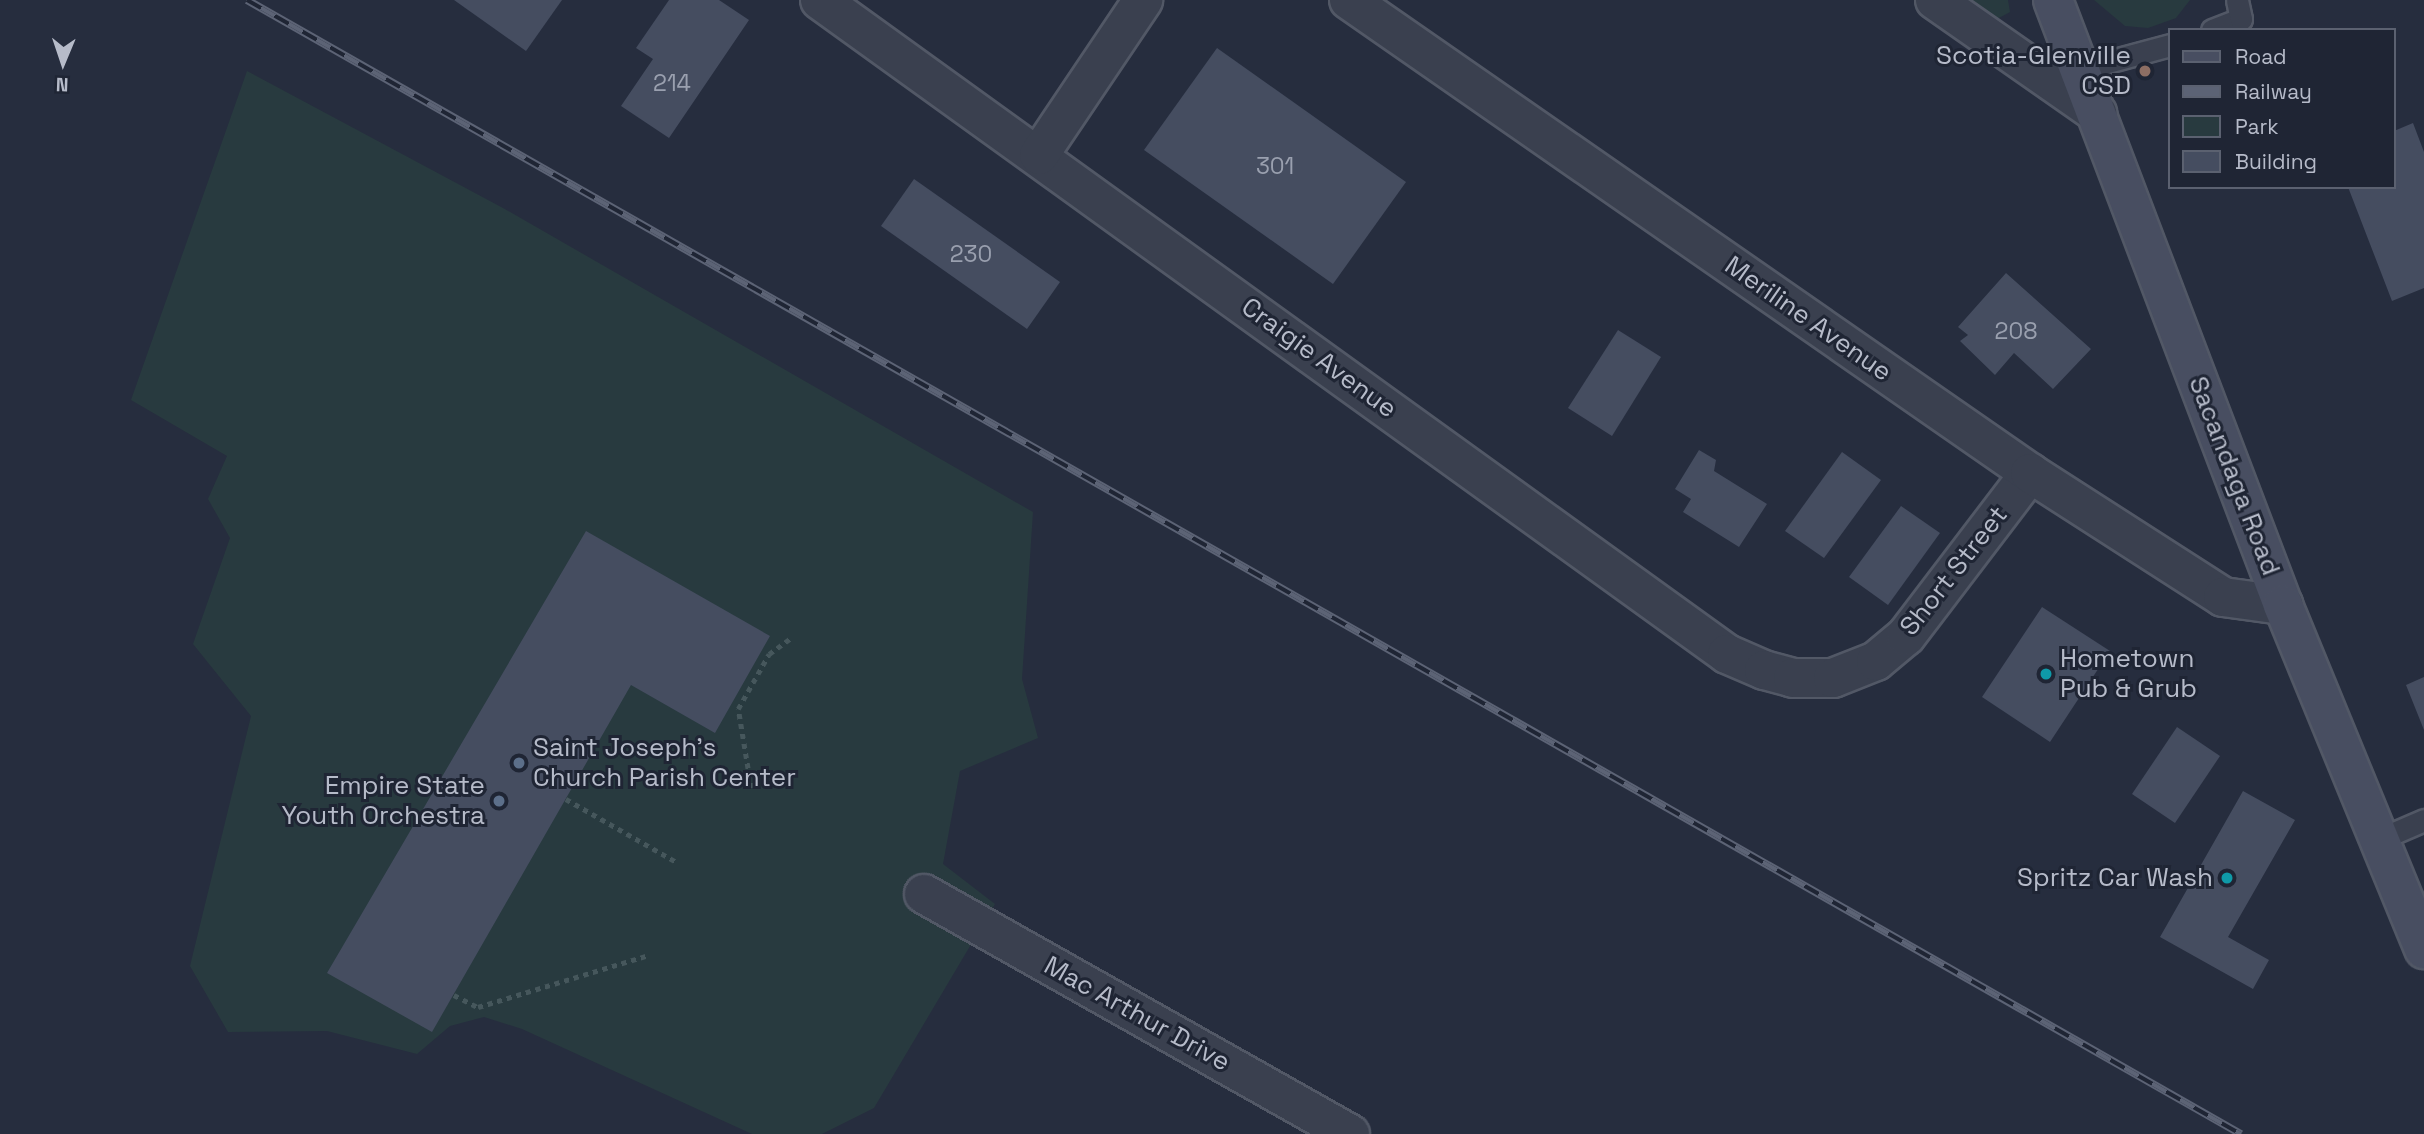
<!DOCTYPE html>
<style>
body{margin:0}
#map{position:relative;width:2424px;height:1134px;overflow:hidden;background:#262d3e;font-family:"Space Grotesk",sans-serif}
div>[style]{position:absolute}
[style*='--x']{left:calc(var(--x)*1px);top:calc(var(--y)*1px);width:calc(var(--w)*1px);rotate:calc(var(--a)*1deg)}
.green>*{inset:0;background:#283a3f}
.building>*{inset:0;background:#454d60}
.path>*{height:4.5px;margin-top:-2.25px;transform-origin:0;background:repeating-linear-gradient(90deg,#46575c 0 5px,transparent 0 10px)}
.roads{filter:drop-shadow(2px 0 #525866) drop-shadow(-2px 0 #525866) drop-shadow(0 2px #525866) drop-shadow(0 -2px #525866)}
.service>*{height:21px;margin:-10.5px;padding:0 10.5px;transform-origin:10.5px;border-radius:10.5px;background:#3a404f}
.minor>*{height:38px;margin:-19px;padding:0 19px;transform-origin:19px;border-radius:19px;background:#3a404f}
.secondary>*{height:38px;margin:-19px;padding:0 19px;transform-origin:19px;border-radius:19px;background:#484e61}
.rail>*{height:8px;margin-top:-4px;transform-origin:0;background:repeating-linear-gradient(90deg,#1f2534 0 16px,#5c6375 0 32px);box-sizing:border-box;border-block:2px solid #5c6375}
.dots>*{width:19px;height:19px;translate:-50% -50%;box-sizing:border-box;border:4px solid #1f2534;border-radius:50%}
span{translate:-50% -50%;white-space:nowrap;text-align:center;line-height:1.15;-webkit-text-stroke:6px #1f2534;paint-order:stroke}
.number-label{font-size:23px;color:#9aa0af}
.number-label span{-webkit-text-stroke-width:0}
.poi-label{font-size:26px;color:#b6bbc9}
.right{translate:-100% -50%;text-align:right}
.left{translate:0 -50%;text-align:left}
.street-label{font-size:26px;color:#b6bbc9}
.legend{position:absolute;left:2168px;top:28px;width:228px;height:161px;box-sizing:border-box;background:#1f2534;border:2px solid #5b6170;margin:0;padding:9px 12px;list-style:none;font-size:21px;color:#b6bbc9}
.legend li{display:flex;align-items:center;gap:14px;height:35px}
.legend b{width:35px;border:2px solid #5b6170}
.north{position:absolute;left:28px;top:28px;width:70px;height:70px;-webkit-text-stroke:5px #1f2534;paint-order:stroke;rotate:182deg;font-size:19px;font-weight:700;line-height:28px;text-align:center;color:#b6bbc9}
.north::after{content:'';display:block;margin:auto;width:24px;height:32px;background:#b6bbc9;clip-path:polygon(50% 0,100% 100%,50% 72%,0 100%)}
</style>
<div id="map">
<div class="green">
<i style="clip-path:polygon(1966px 0,2008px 0,2010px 12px,1995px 20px)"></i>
<i style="clip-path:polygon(2094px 0,2190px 0,2176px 18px,2148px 28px,2125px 26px)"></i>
<i style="clip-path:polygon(247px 71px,503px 208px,1033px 512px,1022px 679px,1038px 738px,960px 771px,943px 864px,995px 904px,874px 1108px,822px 1134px,752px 1134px,522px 1029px,484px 1017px,450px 1026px,417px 1054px,327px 1031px,228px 1032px,190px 966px,251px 716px,193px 644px,230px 538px,208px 499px,227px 456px,131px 400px)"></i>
</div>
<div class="building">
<i style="clip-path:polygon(454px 0,562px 0,526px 51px)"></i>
<i style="clip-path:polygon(669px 0,719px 0,749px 20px,669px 138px,621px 106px,653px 59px,636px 48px)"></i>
<i style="clip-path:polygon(1217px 48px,1406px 182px,1333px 284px,1144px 150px)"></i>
<i style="clip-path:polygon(2413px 123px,2424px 152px,2424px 288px,2392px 301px,2348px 187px,2394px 187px,2394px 131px)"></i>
<i style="clip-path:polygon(914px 179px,1060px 282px,1027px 329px,881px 226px)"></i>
<i style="clip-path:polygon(2006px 273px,2091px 349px,2053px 389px,2014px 353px,1995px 375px,1960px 341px,1968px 335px,1958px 327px)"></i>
<i style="clip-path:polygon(1618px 330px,1661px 357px,1612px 436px,1568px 408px)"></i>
<i style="clip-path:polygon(1699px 450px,1716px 460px,1714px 471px,1767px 504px,1739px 547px,1683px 512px,1691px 499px,1675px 489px)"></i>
<i style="clip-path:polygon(1842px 452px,1881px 480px,1824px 558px,1785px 531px)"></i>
<i style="clip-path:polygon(1901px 506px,1940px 533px,1888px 605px,1849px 577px)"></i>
<i style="clip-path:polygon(586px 531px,770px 636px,715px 733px,631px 685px,432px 1032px,327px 973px)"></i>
<i style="clip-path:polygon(2042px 607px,2110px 651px,2050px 742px,1982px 697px)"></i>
<i style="clip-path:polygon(2424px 677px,2424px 730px,2406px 685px)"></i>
<i style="clip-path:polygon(2177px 727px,2220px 756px,2175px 823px,2132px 794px)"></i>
<i style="clip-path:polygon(2243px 791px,2295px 820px,2228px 937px,2269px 960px,2253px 989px,2160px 937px)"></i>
</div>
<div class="path">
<i style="--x:751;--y:788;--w:80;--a:-99.3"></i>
<i style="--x:738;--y:709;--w:63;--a:-60.6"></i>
<i style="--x:769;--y:654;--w:27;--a:-36"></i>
<i style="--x:566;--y:799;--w:129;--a:29.7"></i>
<i style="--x:454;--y:995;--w:27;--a:27"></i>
<i style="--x:478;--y:1007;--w:179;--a:-16.9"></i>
</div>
<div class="roads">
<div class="service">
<i style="--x:2212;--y:30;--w:31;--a:-21"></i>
<i style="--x:2241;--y:19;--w:19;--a:-102"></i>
<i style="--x:2081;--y:69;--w:92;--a:-15.1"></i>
<i style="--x:2380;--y:839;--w:48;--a:-23.4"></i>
</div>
<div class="minor">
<i style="--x:820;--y:0;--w:1118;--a:35.79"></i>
<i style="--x:1727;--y:654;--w:40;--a:23.4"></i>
<i style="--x:1764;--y:670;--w:30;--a:15"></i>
<i style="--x:1793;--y:678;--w:40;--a:0"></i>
<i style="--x:1833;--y:678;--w:46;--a:-21.6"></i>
<i style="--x:1876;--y:661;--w:39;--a:-40"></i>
<i style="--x:1906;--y:636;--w:205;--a:-52.7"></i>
<i style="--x:1349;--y:0;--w:829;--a:34.78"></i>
<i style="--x:2030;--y:473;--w:229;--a:32.7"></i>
<i style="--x:2223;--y:597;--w:61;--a:7.6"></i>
<i style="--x:1935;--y:0;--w:198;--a:34.9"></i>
<i style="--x:1039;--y:155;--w:187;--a:-56.1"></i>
<i style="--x:924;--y:894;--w:489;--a:29.4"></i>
</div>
<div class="secondary">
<i style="--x:2053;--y:0;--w:647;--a:69.18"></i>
<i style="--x:2283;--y:605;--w:372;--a:67.7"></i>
</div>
</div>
<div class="rail">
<i style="--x:247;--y:0;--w:2294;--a:29.63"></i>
</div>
<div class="dots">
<i style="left:2145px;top:71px;background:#8d6e63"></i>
<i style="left:2046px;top:674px;background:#0f9aa8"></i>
<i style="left:519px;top:763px;background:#5c6f8a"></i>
<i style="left:499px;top:801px;background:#5c6f8a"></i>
<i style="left:2227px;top:878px;background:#0f9aa8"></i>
</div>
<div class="number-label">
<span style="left:672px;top:83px">214</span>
<span style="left:1275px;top:166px">301</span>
<span style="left:971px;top:254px">230</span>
<span style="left:2016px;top:331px">208</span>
</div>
<div class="poi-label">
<span class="right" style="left:2131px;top:71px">Scotia-Glenville<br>CSD</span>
<span class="left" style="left:2060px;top:674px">Hometown<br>Pub &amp; Grub</span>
<span class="left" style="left:533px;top:763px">Saint Joseph's<br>Church Parish Center</span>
<span class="right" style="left:485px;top:801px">Empire State<br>Youth Orchestra</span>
<span class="right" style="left:2213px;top:878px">Spritz Car Wash</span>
</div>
<div class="street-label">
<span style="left:1808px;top:319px;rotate:35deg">Meriline Avenue</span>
<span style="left:1319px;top:358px;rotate:36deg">Craigie Avenue</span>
<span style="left:2234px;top:476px;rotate:69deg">Sacandaga Road</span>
<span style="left:1954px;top:571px;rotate:-52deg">Short Street</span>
<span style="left:1137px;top:1014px;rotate:29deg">Mac Arthur Drive</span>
</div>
<ul class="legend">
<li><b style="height:9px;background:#484e61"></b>Road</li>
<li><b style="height:9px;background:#5c6375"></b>Railway</li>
<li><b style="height:19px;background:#283a3f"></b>Park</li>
<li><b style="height:19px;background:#454d60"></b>Building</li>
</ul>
<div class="north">N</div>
</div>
